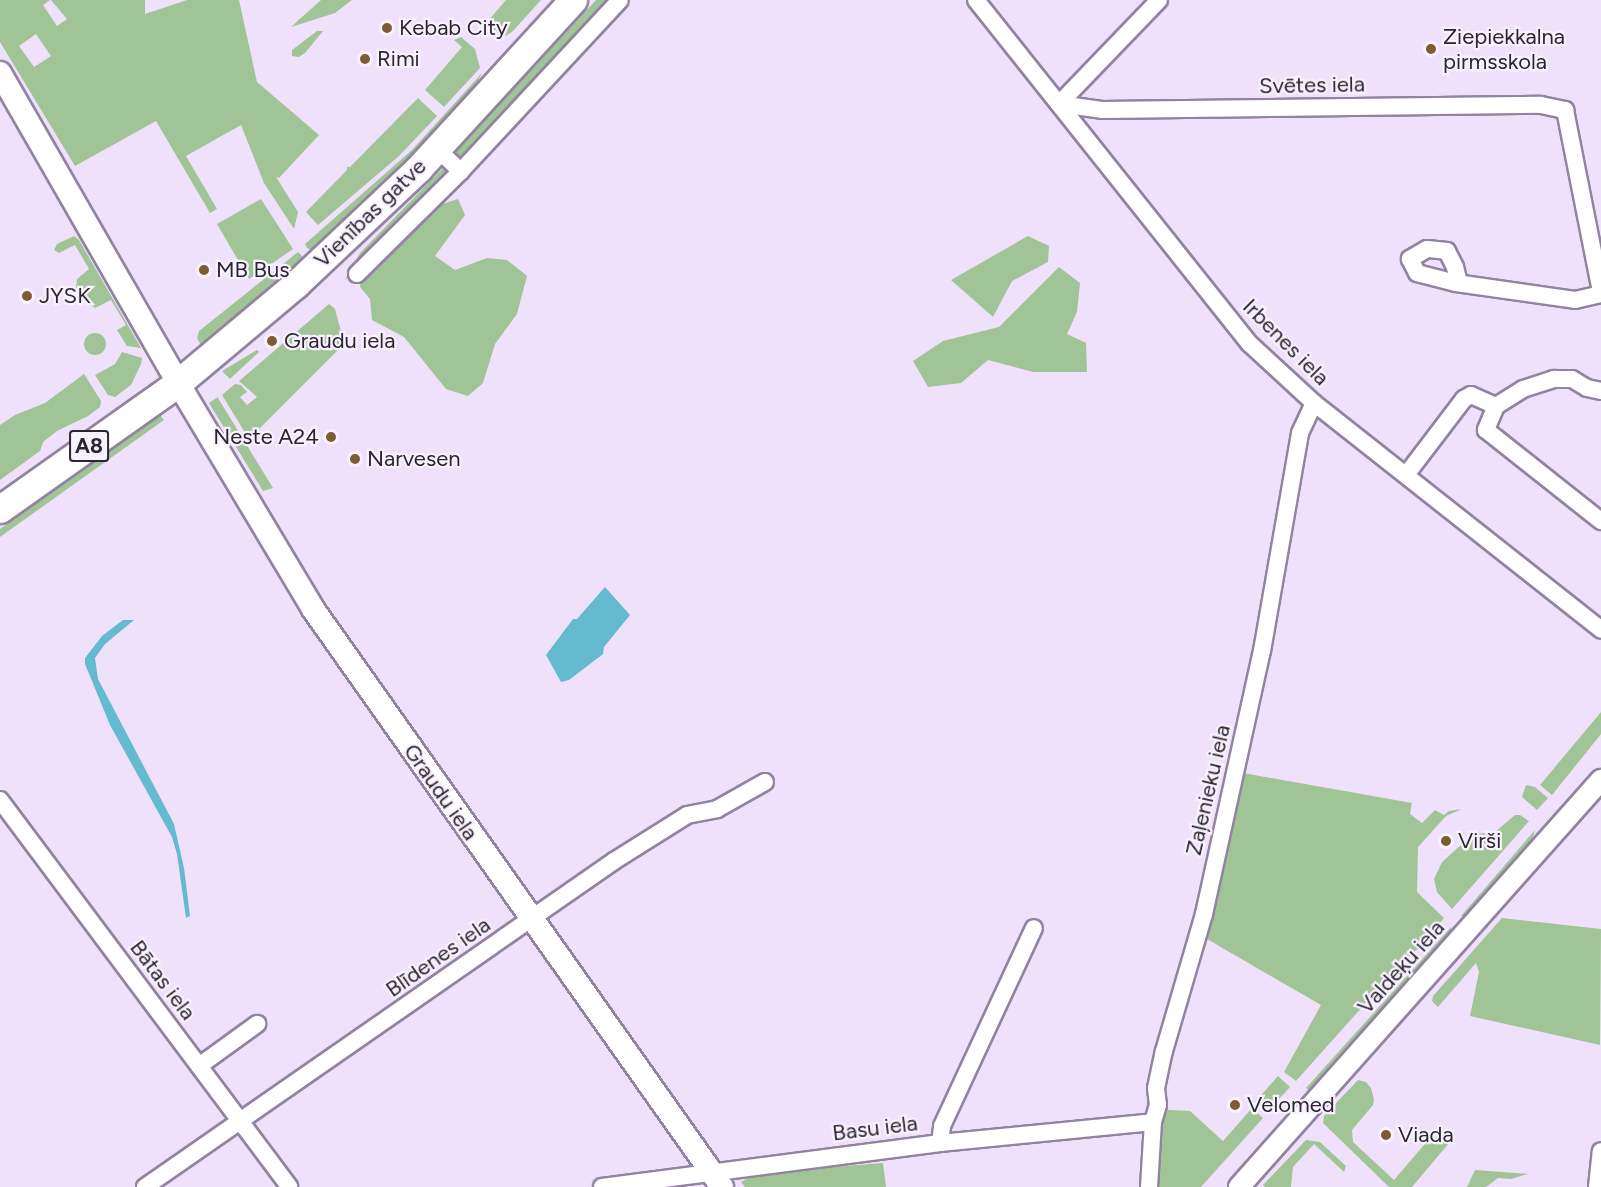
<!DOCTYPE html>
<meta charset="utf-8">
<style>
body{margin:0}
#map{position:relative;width:1601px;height:1187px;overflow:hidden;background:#efe1fb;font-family:Figtree,sans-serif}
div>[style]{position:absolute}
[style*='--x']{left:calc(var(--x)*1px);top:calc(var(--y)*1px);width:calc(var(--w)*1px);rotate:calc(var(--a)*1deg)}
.green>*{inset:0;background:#a1c496}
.round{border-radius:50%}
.water>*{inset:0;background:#64bacf}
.roads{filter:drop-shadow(2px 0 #9283a0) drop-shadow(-2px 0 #9283a0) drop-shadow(0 2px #9283a0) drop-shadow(0 -2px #9283a0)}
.minor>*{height:16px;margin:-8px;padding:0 8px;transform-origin:8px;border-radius:8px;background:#fff}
.tertiary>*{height:20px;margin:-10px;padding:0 10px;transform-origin:10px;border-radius:10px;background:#fff}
.secondary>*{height:22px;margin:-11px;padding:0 11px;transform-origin:11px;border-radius:11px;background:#fff}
.trunk>*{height:27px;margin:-13.5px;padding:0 13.5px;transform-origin:13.5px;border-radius:13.5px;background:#fff}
.dots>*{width:16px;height:16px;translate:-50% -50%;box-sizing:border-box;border:3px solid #f8f2ff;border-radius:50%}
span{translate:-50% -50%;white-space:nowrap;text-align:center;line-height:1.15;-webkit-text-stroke:4.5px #f8f2ff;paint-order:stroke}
.shield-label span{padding:2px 4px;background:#f8f2ff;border:2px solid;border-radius:4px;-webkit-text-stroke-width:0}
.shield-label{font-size:21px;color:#2c2531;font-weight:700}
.poi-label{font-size:22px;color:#2c2531}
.left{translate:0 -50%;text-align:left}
.right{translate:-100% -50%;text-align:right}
.street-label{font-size:22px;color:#2c2531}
</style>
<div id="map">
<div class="green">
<i style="clip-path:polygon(evenodd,0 0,50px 0,43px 5px,57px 26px,67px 19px,51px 0,145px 0,145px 14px,187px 0,239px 0,257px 82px,319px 135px,279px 178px,276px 177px,298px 212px,294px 229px,264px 183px,241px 125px,186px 156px,217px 209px,210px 213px,156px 121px,75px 166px,0 42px,0 0,36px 34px,51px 56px,34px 67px,19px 46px,36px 34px)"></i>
<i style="clip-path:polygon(321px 0,352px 0,335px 13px,291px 27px)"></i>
<i style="clip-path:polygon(506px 0,541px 0,512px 32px,505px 36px,499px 35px,492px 31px,487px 22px)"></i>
<i style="clip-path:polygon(596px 0,612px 0,468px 153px,458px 159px,456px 152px)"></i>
<i style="clip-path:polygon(317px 31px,323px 31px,305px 53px,299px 57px,292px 56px,292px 50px)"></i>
<i style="clip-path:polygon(461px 37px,475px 49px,480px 68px,444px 107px,425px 90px,462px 47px,454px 40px)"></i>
<i style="clip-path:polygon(482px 73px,475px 87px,397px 170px,312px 250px,307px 248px,305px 244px,412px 150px)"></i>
<i style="clip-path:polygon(418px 98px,437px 116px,399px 156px,318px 225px,306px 212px,347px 170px,347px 167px,350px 167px)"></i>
<i style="clip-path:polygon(442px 169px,449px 172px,382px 246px,345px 280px,360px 253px)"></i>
<i style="clip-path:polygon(261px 199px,293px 249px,249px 279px,217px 224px)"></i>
<i style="clip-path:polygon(458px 199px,465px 215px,435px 256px,455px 270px,487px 258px,507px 260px,527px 276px,517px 314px,495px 344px,483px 383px,468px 396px,446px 389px,404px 337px,372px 320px,370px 299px,360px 287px,361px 278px,436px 206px)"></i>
<i style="clip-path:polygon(74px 236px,79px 240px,141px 348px,127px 346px,117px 330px,126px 325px,111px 300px,95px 308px,82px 298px,76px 289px,77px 279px,89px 269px,75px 245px,59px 253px,54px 250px,57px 244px)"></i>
<i style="clip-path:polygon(1028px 236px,1049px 246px,1048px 262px,1012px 281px,993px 317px,951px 280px)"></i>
<i style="clip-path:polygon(298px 252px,303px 257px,202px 347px,197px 338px,199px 331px)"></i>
<i style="clip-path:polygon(1059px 267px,1080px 283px,1077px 312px,1067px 334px,1086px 343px,1087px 372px,1033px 372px,988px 360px,961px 383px,928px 387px,913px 361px,943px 341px,999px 327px)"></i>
<i style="clip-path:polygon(329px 304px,335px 309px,343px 339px,338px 350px,249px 439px,222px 395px,235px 384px,241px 385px,247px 392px,240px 397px,247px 405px,257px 397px,239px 381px)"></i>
<i class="round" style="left:84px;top:333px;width:22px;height:22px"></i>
<i style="clip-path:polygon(257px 350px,259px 352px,230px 379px,222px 371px)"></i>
<i style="clip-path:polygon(122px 352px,142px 358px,141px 364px,131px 385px,115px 397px,108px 395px,95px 375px,115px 364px)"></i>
<i style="clip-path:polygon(84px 374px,101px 401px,100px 407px,88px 416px,57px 431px,43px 442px,40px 451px,0 480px,0 425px,15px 415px,45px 403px)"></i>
<i style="clip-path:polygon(218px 397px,218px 398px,273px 488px,263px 491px,209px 403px)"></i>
<i style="clip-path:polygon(160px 415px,164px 420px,0 537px,0 529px)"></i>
<i style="clip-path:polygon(1601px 712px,1601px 734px,1552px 795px,1540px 785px)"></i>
<i style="clip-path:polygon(1243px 773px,1412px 803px,1410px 814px,1422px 823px,1435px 810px,1444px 815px,1449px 811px,1462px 809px,1446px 816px,1418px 847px,1417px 892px,1444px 918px,1422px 946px,1406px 958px,1296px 1081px,1284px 1072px,1321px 1005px,1207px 939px)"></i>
<i style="clip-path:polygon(1526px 785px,1535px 787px,1548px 798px,1537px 810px,1522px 797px)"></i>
<i style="clip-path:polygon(1515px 815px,1520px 815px,1529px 821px,1452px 909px,1437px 892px,1434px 879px,1442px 862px,1472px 835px,1496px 831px)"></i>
<i style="clip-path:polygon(1535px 830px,1532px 840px,1466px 916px,1461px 916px)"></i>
<i style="clip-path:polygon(1502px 918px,1601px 929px,1600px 1045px,1470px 1016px,1479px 972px,1476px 963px,1438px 1007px,1432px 1001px,1433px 996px)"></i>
<i style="clip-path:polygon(1451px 927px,1451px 932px,1310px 1091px,1306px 1088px)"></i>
<i style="clip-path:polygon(1278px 1076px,1290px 1087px,1267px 1112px,1255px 1102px)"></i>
<i style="clip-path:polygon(1358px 1080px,1366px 1082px,1371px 1088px,1374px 1099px,1373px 1105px,1352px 1130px,1353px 1142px,1394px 1180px,1429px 1139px,1451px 1134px,1455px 1136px,1412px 1187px,1389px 1187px,1323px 1123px,1324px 1116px)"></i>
<i style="clip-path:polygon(1252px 1108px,1263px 1118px,1201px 1187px,1154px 1187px,1162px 1114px,1168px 1110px,1190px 1111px,1223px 1141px)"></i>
<i style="clip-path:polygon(1306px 1140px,1320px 1142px,1346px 1166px,1344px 1172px,1314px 1144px,1293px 1167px,1291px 1187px,1265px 1187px,1263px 1185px)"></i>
<i style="clip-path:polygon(883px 1163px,886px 1187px,745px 1187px,741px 1182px,757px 1173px)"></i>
<i style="clip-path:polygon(1475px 1170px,1528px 1174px,1511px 1179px,1498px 1178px,1486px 1187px,1467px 1187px)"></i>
</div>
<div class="water">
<i style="clip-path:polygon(605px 587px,630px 615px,604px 647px,603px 654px,569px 680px,561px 682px,546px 655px,573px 619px,577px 619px)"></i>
<i style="clip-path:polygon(123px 620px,134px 620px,105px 644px,95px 658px,98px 679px,174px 824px,184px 868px,190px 916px,186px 918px,177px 854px,172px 837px,110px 725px,85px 664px,85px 658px,102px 636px)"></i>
</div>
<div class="roads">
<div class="minor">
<i style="--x:976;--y:0;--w:440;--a:51.5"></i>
<i style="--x:1250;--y:344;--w:87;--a:42.7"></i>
<i style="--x:1314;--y:403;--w:366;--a:38.3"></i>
<i style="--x:1059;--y:104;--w:43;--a:7.9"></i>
<i style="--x:1102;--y:110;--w:439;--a:-0.7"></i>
<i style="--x:1541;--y:105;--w:25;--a:12"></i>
<i style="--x:1565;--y:110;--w:186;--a:78.8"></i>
<i style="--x:1059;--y:104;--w:144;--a:-46.1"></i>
<i style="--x:437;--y:149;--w:33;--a:43"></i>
<i style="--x:357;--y:274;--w:146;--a:-44.7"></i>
<i style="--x:461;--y:171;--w:233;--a:-47.1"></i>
<i style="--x:1459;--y:283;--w:16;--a:-104"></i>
<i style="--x:1455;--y:267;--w:18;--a:-117"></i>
<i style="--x:1447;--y:251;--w:20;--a:-174"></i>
<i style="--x:1427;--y:249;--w:20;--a:150"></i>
<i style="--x:1410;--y:259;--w:16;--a:63"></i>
<i style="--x:1417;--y:273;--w:40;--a:14.4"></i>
<i style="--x:1456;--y:283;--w:120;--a:8.1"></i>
<i style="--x:1575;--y:300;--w:27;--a:-13"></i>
<i style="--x:1496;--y:406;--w:26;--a:113"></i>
<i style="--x:1486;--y:430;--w:147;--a:38.4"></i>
<i style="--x:1406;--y:475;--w:96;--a:-52.7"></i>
<i style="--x:1464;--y:399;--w:8;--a:-30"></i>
<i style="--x:1471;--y:395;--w:27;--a:24"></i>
<i style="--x:1496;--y:406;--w:32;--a:-32"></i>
<i style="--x:1523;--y:389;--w:33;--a:-18"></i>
<i style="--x:1554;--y:379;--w:18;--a:0"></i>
<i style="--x:1572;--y:379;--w:17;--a:31"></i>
<i style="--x:1587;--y:388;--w:14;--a:12"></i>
<i style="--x:0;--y:800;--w:483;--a:53.2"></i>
<i style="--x:199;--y:1066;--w:72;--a:-35.9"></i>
<i style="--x:940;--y:1143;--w:17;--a:-83"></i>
<i style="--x:942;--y:1126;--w:218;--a:-65.1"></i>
<i style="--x:145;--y:1187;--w:571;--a:-34.8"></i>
<i style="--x:614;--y:861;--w:86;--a:-32.2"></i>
<i style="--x:687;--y:815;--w:31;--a:-11"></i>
<i style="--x:717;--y:809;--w:55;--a:-29.4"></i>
<i style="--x:602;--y:1187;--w:341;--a:-7.4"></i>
<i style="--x:940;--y:1143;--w:214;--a:-5.6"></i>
<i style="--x:1149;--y:1187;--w:65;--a:-86.5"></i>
<i style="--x:1153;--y:1122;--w:18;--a:-74"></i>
<i style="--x:1158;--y:1105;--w:17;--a:-97"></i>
<i style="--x:1156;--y:1088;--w:38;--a:-78"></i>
<i style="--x:1164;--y:1051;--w:143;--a:-73.7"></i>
<i style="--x:1204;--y:914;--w:269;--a:-77.6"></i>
<i style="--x:1262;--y:651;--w:221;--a:-80.1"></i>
<i style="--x:1300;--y:433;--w:33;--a:-65"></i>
<i style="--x:1597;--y:1187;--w:36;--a:-84"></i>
</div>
<div class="tertiary">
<i style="--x:1239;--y:1187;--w:545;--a:-48.35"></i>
</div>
<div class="secondary">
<i style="--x:0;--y:73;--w:357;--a:60.1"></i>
<i style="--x:178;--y:383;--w:263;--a:59.1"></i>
<i style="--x:313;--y:609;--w:708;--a:54.72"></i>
</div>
<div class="trunk">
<i style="--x:0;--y:509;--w:218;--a:-35.3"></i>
<i style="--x:178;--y:383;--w:154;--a:-40"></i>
<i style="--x:296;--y:284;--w:169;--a:-43.3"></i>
<i style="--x:419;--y:168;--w:228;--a:-47.5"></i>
</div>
</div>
<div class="dots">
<i style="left:387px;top:28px;background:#7c5c32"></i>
<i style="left:1431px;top:49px;background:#7c5c32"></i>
<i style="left:365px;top:59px;background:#7c5c32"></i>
<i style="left:204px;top:270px;background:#7c5c32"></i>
<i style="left:27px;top:296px;background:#7c5c32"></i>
<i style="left:272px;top:341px;background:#7c5c32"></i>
<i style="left:331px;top:437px;background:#7c5c32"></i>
<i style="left:355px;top:459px;background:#7c5c32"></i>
<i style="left:1446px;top:841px;background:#7c5c32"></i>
<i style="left:1235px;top:1105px;background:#7c5c32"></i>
<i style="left:1386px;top:1135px;background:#7c5c32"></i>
</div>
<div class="shield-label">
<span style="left:89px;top:446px">A8</span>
</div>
<div class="poi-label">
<span class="left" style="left:399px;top:28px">Kebab City</span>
<span class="left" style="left:1443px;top:49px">Ziepiekkalna<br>pirmsskola</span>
<span class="left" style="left:377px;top:59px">Rimi</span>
<span class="left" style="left:216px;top:270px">MB Bus</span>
<span class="left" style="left:39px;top:296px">JYSK</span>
<span class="left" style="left:284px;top:341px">Graudu iela</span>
<span class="right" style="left:319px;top:437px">Neste A24</span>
<span class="left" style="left:367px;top:459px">Narvesen</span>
<span class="left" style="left:1458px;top:841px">Virši</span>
<span class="left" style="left:1247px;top:1105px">Velomed</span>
<span class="left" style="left:1398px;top:1135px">Viada</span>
</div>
<div class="street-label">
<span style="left:1312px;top:85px;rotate:-1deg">Svētes iela</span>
<span style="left:370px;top:213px;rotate:-44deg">Vienības gatve</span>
<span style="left:1286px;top:342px;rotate:45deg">Irbenes iela</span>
<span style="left:1208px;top:790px;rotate:-77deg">Zaļenieku iela</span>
<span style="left:441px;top:792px;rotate:55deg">Graudu iela</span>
<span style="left:438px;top:957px;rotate:-35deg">Blīdenes iela</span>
<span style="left:1401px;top:967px;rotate:-48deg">Valdeķu iela</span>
<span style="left:163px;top:980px;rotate:53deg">Bātas iela</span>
<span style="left:875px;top:1128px;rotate:-7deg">Basu iela</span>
</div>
</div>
